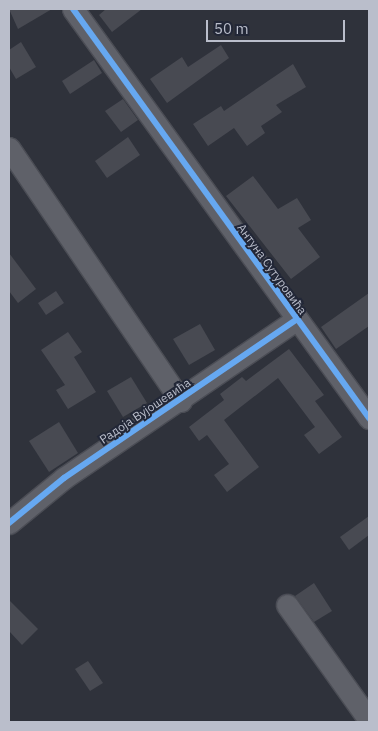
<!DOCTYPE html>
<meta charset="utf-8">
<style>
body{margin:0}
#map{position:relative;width:378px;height:731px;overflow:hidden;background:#2f323b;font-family:"IBM Plex Sans",sans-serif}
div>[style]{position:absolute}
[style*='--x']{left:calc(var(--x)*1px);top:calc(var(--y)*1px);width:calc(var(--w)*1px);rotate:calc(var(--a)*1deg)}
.building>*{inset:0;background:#484a52}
.roads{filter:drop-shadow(1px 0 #4b4d55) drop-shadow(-1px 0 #4b4d55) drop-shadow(0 1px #4b4d55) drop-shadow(0 -1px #4b4d55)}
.street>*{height:21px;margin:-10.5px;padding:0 10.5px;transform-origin:10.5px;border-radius:10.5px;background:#5f6169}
.cycleway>*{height:6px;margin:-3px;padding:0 3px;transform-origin:3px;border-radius:3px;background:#66a8f1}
span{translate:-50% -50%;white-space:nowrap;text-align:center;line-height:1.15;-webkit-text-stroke:4px #222737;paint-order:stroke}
.street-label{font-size:12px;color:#babecb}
.frame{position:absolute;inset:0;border:10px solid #babecb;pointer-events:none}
.scale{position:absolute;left:206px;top:20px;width:139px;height:22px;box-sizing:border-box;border:2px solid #babecb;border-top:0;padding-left:6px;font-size:15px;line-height:18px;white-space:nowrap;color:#babecb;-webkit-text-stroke:4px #222737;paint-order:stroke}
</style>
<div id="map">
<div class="building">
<i style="clip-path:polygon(9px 9px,52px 9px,18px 29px)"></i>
<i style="clip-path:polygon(106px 9px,142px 9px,112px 32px,99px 15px)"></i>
<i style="clip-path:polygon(21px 42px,36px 67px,16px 79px,9px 67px,9px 50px)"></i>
<i style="clip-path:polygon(221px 45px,229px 58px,167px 103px,150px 79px,182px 57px,188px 67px)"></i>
<i style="clip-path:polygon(94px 60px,102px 73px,70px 94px,62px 81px)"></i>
<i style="clip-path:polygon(293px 64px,306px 87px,276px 105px,282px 112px,261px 126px,265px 133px,247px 146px,234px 128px,208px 146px,193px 124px,221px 106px,224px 111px)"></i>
<i style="clip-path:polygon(123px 99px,138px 120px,121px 132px,105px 111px)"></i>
<i style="clip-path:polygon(128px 137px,140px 155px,107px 178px,95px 161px)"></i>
<i style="clip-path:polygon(253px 176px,278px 209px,297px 198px,311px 220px,298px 228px,320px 257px,291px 279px,226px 196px)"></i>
<i style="clip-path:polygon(9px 253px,36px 289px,18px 303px,9px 291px)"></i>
<i style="clip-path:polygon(56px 291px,64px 303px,46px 315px,38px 303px)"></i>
<i style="clip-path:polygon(369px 293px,369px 326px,336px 349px,321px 327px)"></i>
<i style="clip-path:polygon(200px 324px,215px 350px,189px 365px,173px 339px)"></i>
<i style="clip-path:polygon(68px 332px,82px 352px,74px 357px,96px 392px,68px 409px,56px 390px,65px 385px,41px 350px)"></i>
<i style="clip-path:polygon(289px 349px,324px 395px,315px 401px,342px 437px,319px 454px,304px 435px,315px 427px,278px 378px,224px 420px,259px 467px,227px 492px,214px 475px,229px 464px,207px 435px,199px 441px,189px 427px,224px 400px,220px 394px,242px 377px,246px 381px)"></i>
<i style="clip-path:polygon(131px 377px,147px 403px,123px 417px,107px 391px)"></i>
<i style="clip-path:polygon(59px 422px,78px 453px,49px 472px,29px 441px)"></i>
<i style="clip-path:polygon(369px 516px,369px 535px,349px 550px,340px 537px)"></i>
<i style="clip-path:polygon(314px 583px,332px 611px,314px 622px,295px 596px)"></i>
<i style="clip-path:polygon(9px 600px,38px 629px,22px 645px,9px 631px)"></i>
<i style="clip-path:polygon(88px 661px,103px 683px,90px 691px,75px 669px)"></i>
</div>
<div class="roads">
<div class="street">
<i style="--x:73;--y:9;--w:505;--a:54.11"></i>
<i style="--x:9;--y:148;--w:306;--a:55.8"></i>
<i style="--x:9;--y:523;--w:71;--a:-39.3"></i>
<i style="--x:64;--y:478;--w:281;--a:-34.3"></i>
<i style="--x:287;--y:605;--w:141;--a:54.5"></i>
</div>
</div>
<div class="cycleway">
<i style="--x:73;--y:9;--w:505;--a:54.11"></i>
<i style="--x:9;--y:523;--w:71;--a:-39.3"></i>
<i style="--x:64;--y:478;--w:281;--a:-34.3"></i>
</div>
<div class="street-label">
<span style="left:272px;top:269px;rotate:54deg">Антуна Сутуровића</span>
<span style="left:145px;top:411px;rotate:-34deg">Радоја Вујошевића</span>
</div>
<div class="frame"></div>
<div class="scale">50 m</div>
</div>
